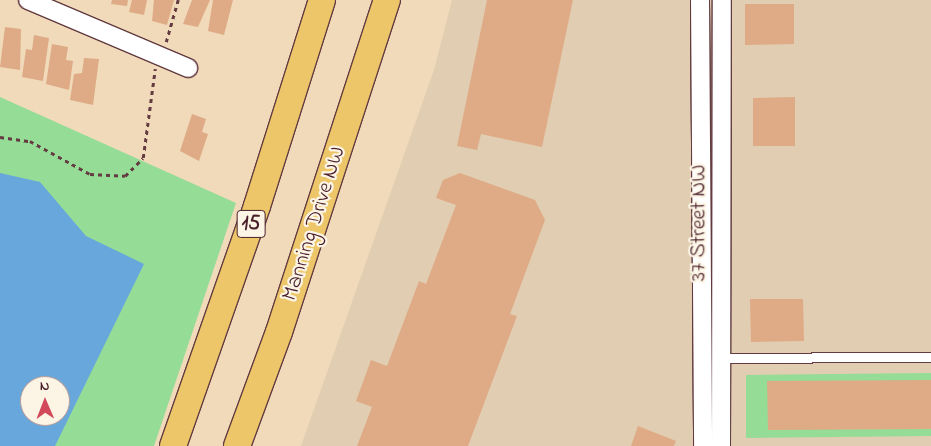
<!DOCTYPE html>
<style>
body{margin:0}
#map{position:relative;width:931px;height:446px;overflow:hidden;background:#f1daba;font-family:"Indie Flower",sans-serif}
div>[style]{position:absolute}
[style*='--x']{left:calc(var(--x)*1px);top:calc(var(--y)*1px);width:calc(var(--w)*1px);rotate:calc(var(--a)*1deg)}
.built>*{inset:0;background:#e1cdb1}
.green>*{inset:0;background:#95dc97}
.water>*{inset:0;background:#68a7db}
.building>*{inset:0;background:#deab86}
.path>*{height:2.5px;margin-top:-1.25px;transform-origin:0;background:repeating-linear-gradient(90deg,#633b40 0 4px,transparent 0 8px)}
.roads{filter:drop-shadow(1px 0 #633b40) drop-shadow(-1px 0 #633b40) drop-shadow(0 1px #633b40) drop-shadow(0 -1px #633b40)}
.service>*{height:9px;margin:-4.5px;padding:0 4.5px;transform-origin:4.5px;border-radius:4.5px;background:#fff}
.minor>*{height:18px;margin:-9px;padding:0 9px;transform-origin:9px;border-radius:9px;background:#fff}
.primary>*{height:26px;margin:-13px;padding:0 13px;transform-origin:13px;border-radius:13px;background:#ecc669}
span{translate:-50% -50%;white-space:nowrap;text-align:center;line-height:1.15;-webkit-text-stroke:4.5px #fcf5e5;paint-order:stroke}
.shield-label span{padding:1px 4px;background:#fcf5e5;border:1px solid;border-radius:4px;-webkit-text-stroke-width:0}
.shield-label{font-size:21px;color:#4a1f2b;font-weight:700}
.street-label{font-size:22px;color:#4a1f2b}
.north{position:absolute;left:20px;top:376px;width:50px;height:50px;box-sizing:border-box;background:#fcf5e5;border:1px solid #b59f9b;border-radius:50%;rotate:359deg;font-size:14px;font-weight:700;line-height:20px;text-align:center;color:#4a1f2b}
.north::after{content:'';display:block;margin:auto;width:18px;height:22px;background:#d1495b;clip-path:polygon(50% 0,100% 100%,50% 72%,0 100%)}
</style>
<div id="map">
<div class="built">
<i style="clip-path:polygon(452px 0,931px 0,931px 446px,301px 446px,434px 70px)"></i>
</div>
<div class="green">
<i style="clip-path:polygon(evenodd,0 97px,236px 203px,154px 446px,0 446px,0 97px,30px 386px,60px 386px,60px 416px,30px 416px,30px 386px)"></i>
<i style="clip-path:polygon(931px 373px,931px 436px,746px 438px,746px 375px)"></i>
</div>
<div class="water">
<i style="clip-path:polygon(evenodd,0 173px,40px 182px,86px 236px,144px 264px,55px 446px,0 446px,0 173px,30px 386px,60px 386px,60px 416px,30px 416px,30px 386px)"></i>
</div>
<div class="building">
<i style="clip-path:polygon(112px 0,128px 0,127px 6px,111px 4px)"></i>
<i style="clip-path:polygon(132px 0,147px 0,144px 15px,129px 12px)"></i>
<i style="clip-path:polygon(154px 0,174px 0,167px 25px,152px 21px)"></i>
<i style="clip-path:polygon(192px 0,210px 0,198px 27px,183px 24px)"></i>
<i style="clip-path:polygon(213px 0,233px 0,224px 35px,208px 31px)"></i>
<i style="clip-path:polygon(487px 0,573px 0,542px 147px,481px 134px,477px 150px,457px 146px)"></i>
<i style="clip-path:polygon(745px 4px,794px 4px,794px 44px,745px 45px)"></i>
<i style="clip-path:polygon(5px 27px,21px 29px,20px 70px,0 67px)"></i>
<i style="clip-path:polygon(34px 35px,49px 38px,43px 81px,22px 77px,26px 49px,32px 50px)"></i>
<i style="clip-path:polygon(52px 44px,68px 47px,66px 60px,73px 61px,69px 90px,46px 84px)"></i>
<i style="clip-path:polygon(84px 58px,99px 59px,93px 105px,70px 100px,74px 74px,82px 73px)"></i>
<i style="clip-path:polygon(795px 97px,795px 146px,753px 146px,753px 98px)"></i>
<i style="clip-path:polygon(192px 114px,206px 119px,202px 132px,208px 134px,199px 161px,180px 151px)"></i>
<i style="clip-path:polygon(460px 173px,535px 200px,545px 220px,510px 314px,517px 316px,468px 446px,357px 446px,372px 407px,356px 401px,371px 360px,387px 366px,419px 281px,426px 284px,456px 205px,436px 198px,443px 180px)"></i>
<i style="clip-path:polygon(750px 299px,803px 299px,804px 341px,751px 342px)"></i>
<i style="clip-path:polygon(931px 380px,931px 429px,768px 430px,767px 381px)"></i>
<i style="clip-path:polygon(638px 426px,676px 441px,674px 446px,631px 446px)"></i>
</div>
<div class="path">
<i style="--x:166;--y:42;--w:44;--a:-74.1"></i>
<i style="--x:0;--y:137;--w:30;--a:8"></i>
<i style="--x:30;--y:141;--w:68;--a:28.8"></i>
<i style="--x:90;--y:174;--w:35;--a:3"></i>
<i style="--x:125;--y:176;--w:25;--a:-45"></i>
<i style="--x:143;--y:158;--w:90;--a:-82.3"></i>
</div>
<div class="roads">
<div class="service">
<i style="--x:718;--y:358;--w:213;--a:-0.3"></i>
</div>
<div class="minor">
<i style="--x:28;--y:0;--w:174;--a:23"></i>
<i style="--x:700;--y:0;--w:446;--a:89.6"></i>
<i style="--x:721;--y:446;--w:446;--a:-89.9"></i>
</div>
<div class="primary">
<i style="--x:173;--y:446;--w:254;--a:-70.7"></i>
<i style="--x:257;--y:206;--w:216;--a:-72.5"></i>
<i style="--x:237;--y:446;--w:121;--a:-69.8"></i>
<i style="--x:279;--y:332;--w:349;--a:-72"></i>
</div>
</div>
<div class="shield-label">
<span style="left:251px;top:224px">15</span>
</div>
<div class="street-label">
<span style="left:700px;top:223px;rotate:-90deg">37 Street NW</span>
<span style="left:315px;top:224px;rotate:-72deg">Manning Drive NW</span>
</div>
<div class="north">N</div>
</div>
